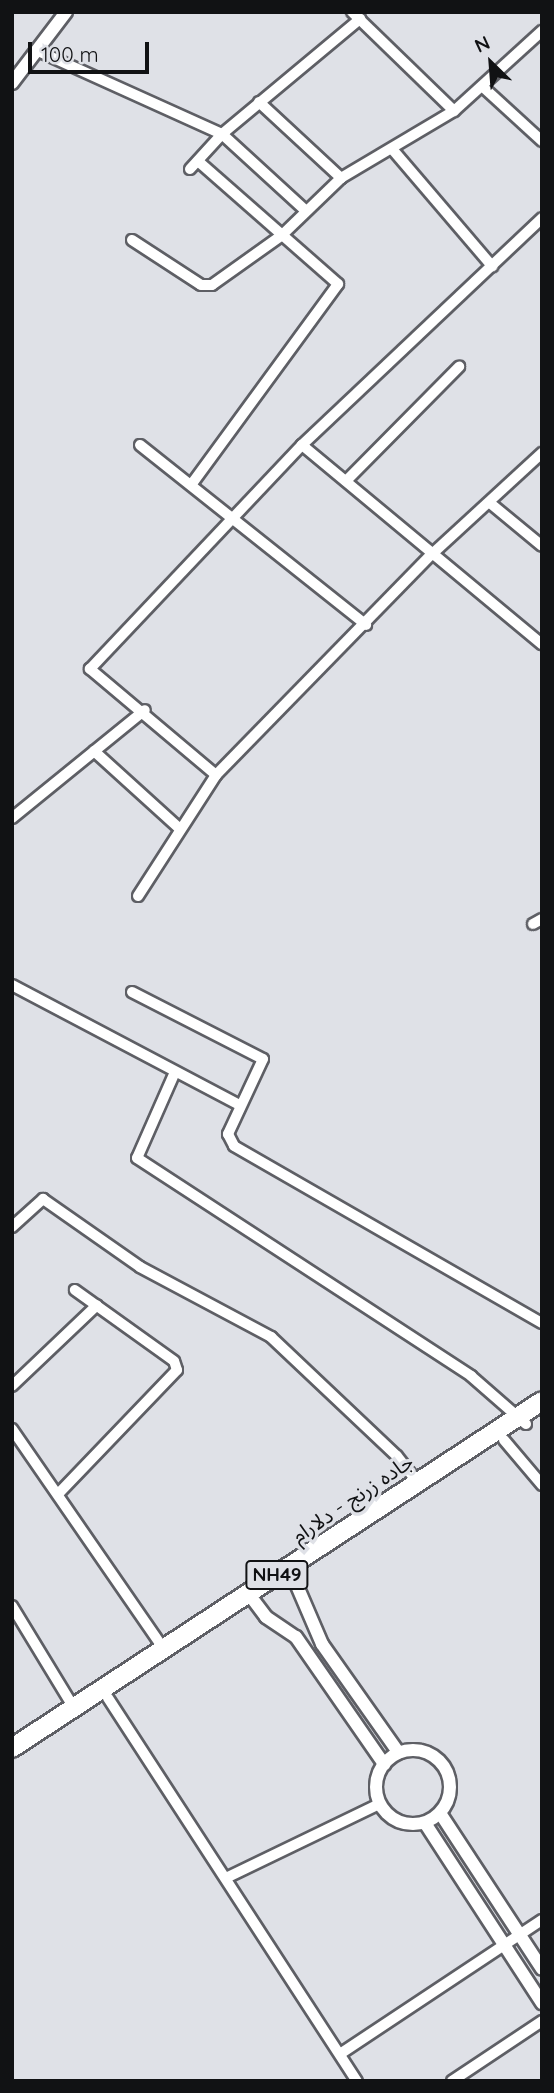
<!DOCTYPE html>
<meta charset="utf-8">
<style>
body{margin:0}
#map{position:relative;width:554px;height:2093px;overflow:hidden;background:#dfe1e7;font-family:Quicksand,"Noto Sans Arabic",sans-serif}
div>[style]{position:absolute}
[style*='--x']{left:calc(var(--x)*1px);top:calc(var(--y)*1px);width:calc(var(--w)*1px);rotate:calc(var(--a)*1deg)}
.roads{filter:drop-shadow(2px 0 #5e5f65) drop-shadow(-2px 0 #5e5f65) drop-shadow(0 2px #5e5f65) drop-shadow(0 -2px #5e5f65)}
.street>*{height:10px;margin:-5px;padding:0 5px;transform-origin:5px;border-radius:5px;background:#fff}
.secondary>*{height:12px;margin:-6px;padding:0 6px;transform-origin:6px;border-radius:6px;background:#fff}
.secondary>.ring{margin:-6px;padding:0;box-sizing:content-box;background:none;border:12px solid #fff;border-radius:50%}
.highway>*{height:18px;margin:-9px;padding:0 9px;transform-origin:9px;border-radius:9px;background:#fff}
span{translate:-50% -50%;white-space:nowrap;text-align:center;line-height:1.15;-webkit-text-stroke:7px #dfe1e7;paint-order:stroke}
.shield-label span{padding:2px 5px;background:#dfe1e7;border:2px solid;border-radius:5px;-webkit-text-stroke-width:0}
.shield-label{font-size:19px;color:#111214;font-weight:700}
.street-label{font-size:21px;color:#111214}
.frame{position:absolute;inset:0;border:14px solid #111214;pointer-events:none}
.north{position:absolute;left:456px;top:28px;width:70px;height:70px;-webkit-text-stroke:5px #dfe1e7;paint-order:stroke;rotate:335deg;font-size:19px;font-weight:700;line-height:28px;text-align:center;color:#111214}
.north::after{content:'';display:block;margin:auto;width:24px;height:32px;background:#111214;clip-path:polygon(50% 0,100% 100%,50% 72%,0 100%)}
.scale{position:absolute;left:28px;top:42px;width:121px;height:32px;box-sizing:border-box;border:4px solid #111214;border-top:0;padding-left:9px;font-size:21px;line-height:24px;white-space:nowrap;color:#111214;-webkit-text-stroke:5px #dfe1e7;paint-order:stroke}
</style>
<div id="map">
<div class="roads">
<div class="street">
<i style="--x:352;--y:12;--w:142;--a:44.1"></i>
<i style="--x:38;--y:51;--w:202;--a:24.3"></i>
<i style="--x:222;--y:134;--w:114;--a:42.5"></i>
<i style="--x:483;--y:87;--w:80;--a:42.5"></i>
<i style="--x:259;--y:102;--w:112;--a:42.8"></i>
<i style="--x:393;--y:150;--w:153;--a:49.5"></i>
<i style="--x:190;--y:169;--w:47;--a:-47.6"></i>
<i style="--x:222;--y:134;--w:180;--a:-39.8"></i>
<i style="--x:132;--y:240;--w:82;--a:33.1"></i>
<i style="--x:201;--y:285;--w:11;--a:0"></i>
<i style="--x:212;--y:285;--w:86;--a:-35.5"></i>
<i style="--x:282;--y:235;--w:82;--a:-44"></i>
<i style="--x:341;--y:178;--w:131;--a:-30.7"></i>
<i style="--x:454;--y:111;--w:119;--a:-42.3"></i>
<i style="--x:140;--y:445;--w:289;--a:38.5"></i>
<i style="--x:302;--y:445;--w:312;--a:39.7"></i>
<i style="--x:346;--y:481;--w:161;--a:-45.3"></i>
<i style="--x:191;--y:485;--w:249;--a:-53.8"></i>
<i style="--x:338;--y:284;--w:186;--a:-138.7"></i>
<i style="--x:490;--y:503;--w:67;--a:39.6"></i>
<i style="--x:94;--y:751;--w:115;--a:42.2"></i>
<i style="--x:216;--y:775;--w:165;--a:-139.9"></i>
<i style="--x:90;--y:669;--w:308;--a:-46.6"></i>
<i style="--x:302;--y:445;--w:330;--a:-43.4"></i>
<i style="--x:12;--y:818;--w:171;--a:-39.1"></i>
<i style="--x:138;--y:896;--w:144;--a:-57.2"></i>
<i style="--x:216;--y:775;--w:308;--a:-45.7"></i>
<i style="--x:431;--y:555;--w:151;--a:-42.6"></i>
<i style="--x:533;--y:924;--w:10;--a:-29"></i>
<i style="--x:12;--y:985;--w:258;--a:27.8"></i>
<i style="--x:132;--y:992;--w:147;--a:27.1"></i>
<i style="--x:263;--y:1059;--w:83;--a:115"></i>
<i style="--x:228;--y:1134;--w:13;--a:63"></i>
<i style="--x:234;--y:1146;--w:355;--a:29.9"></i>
<i style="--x:175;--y:1072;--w:94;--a:113.8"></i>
<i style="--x:137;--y:1158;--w:399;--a:33.1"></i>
<i style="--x:471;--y:1376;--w:73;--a:41.1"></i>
<i style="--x:12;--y:1227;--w:42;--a:-42.1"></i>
<i style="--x:43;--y:1199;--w:118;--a:35"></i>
<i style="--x:140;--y:1267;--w:149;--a:28.1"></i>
<i style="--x:271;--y:1337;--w:173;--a:43.4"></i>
<i style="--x:397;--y:1456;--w:33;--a:52"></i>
<i style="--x:12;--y:1386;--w:117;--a:-43.6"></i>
<i style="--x:12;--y:1429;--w:267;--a:55.4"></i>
<i style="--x:504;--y:1440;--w:59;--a:49.8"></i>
<i style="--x:60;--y:1492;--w:169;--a:-46.2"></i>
<i style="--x:177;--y:1370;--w:9;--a:-108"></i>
<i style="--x:174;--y:1361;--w:122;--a:-144.4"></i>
<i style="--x:12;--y:1606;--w:119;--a:58.7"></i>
<i style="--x:108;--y:1698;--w:457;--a:57"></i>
<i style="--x:228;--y:1877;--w:168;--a:-25.8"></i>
<i style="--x:340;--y:2054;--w:242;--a:-33.6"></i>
<i style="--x:452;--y:2081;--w:108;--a:-33.7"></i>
</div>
<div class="secondary">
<i style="--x:12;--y:83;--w:89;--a:-52.7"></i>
<i style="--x:289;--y:1567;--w:84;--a:66.8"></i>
<i style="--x:322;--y:1644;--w:133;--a:54.8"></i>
<i style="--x:248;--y:1593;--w:30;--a:53"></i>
<i style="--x:266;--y:1617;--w:36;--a:34"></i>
<i style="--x:296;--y:1637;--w:155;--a:55.3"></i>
<i class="ring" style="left:376px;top:1750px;width:62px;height:62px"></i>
<i style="--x:440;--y:1813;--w:186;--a:56.8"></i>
<i style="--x:425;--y:1823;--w:215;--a:57"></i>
</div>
<div class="highway">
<i style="--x:12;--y:1748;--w:633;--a:-33.21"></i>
</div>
</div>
<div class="shield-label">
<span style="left:277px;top:1575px">NH49</span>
</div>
<div class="street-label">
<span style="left:352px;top:1498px;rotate:-34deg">جاده زرنج - دلارام</span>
</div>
<div class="frame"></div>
<div class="north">N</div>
<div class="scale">100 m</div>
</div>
